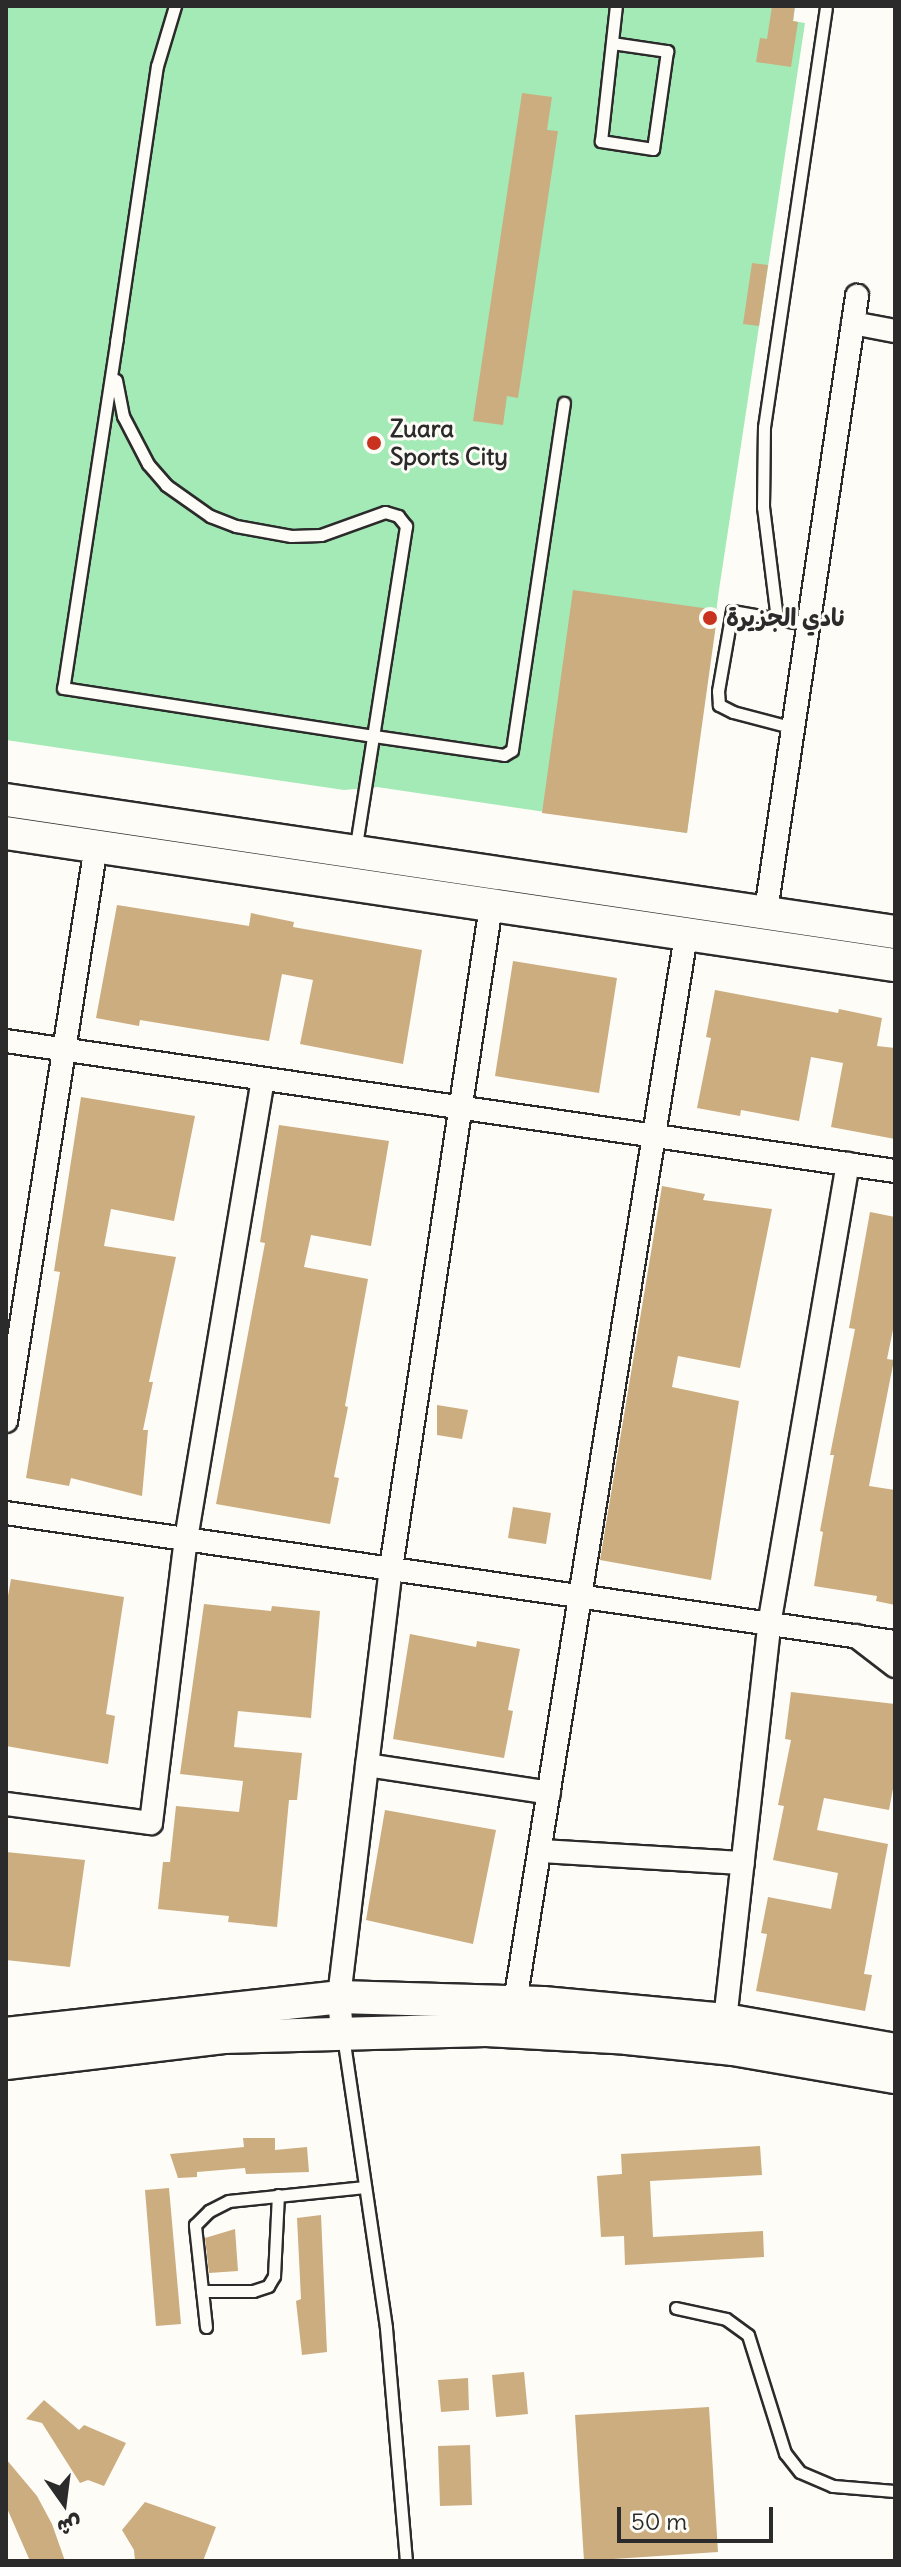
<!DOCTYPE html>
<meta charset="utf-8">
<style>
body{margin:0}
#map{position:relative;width:901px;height:2567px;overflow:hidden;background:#fdfcf7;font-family:Delius,"Playpen Sans Arabic",sans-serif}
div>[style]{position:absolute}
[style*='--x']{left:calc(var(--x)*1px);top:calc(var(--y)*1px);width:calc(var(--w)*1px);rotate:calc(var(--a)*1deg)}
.green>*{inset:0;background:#a4eab6}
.building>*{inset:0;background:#ccad80}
.roads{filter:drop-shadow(2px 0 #2b2b2b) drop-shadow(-2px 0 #2b2b2b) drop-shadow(0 2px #2b2b2b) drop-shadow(0 -2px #2b2b2b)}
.lane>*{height:11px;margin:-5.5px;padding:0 5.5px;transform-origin:5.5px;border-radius:5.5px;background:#fdfcf7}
.street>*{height:22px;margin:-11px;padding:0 11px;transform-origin:11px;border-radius:11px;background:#fdfcf7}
.secondary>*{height:32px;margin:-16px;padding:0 16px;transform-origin:16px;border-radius:16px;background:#fdfcf7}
.dots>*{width:22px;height:22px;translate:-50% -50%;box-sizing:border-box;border:4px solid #fdfcf7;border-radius:50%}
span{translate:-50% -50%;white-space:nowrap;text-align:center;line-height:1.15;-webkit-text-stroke:6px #fdfcf7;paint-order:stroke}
.poi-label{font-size:24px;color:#2b2b2b;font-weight:700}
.left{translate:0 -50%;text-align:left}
.frame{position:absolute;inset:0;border:8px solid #2b2b2b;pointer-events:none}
.north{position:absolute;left:24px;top:2463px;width:80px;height:80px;-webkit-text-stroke:6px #fdfcf7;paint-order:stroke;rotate:166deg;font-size:22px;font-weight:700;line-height:32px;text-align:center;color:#2b2b2b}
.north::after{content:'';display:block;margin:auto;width:28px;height:36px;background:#2b2b2b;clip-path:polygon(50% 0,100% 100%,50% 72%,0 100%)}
.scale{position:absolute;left:617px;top:2507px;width:156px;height:36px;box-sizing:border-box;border:4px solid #2b2b2b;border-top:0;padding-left:10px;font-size:24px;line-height:28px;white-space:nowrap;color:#2b2b2b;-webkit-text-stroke:6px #fdfcf7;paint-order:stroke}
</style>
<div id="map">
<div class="green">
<i style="clip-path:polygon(6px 6px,795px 6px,793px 21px,805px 23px,719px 590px,687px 833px,377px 787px,344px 790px,6px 740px)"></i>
</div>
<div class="building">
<i style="clip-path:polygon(772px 6px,795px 6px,793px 21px,798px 22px,791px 67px,756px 62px,760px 38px,767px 39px)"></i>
<i style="clip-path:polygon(522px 93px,552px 97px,547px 130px,558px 131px,518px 398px,507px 396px,503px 425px,473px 421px)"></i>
<i style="clip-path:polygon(752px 263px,768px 265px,759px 326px,743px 324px)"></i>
<i style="clip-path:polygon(573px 590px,718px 610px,687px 833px,542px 813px)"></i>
<i style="clip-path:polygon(117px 905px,249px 926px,251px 913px,294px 922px,293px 927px,422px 950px,403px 1064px,300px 1044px,313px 980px,282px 974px,269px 1041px,140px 1020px,139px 1026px,96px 1018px)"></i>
<i style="clip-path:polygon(513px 961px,617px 978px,599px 1093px,495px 1076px)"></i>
<i style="clip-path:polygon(715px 990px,838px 1013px,839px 1009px,882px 1018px,877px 1046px,895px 1048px,895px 1139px,831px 1127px,843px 1063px,811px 1057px,799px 1121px,741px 1110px,740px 1116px,697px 1108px,711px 1038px,706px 1037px)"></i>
<i style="clip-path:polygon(81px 1097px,195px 1116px,174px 1221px,111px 1209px,104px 1246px,176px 1257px,149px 1382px,153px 1382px,143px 1430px,148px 1430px,142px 1496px,71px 1478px,69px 1486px,26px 1478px,60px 1272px,54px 1271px)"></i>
<i style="clip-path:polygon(279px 1125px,389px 1141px,371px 1246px,311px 1235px,304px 1267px,368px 1279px,345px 1406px,348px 1407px,334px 1477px,339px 1478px,330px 1524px,216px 1504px,265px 1243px,260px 1242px)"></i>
<i style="clip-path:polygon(662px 1186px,705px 1194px,703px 1200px,772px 1209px,740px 1368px,678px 1356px,672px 1387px,739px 1401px,711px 1580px,600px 1560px)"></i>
<i style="clip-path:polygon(870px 1212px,895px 1217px,895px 1320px,887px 1359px,894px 1360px,869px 1486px,895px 1490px,895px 1605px,876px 1601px,877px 1596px,814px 1586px,823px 1532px,820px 1531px,834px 1455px,830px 1455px,855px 1329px,849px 1328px)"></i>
<i style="clip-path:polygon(437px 1405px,468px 1410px,462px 1439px,437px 1435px)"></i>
<i style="clip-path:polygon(513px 1507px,551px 1513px,546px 1544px,508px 1538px)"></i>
<i style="clip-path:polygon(11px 1579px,124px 1597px,106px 1714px,115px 1716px,108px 1764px,6px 1746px,6px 1607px)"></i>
<i style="clip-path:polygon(204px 1604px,271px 1611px,272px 1606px,320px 1611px,311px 1718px,238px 1711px,234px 1747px,302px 1753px,297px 1800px,289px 1800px,277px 1927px,228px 1922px,229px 1916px,158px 1909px,163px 1862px,170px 1862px,176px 1806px,239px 1812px,243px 1781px,180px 1774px)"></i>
<i style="clip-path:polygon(410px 1634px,476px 1647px,477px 1641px,520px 1649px,508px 1710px,513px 1711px,504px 1758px,393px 1739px)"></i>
<i style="clip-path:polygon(791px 1692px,895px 1704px,895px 1778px,889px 1810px,824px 1798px,817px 1830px,888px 1844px,864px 1974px,872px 1975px,865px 2011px,756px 1991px,767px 1934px,761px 1933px,768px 1897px,831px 1909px,838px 1873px,773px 1860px,784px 1806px,778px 1805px,791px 1740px,785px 1739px)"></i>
<i style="clip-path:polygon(385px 1810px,496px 1830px,473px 1944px,366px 1920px)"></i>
<i style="clip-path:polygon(6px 1852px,85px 1860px,70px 1967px,6px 1960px)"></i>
<i style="clip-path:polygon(243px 2138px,275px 2138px,275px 2150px,307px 2147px,309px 2172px,246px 2174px,245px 2168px,197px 2172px,197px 2177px,178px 2178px,170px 2154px,244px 2147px)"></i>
<i style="clip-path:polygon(760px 2146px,762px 2175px,650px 2181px,653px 2237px,763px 2231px,764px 2257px,625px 2265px,624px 2236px,601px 2237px,597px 2176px,622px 2174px,621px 2154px)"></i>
<i style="clip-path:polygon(169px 2188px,181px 2324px,156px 2326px,145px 2190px)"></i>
<i style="clip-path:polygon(321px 2215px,327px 2352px,302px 2355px,296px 2301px,301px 2299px,297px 2218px)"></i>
<i style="clip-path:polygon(235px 2229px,238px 2271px,209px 2273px,205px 2238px)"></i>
<i style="clip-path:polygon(524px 2372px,528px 2414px,496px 2417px,492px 2375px)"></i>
<i style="clip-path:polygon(468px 2378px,469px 2410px,441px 2412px,438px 2380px)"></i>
<i style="clip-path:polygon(44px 2400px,79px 2430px,84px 2425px,126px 2443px,104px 2486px,88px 2480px,80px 2483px,42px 2423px,26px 2419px)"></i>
<i style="clip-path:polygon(709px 2407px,718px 2552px,584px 2561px,575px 2415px)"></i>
<i style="clip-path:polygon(470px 2445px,472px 2505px,440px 2506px,438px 2446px)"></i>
<i style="clip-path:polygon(6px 2459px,37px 2496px,52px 2524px,65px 2561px,30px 2561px,6px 2506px)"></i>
<i style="clip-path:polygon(145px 2502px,216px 2527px,203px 2561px,135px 2561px,134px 2550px,122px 2530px)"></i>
</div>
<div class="roads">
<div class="lane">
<i style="--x:612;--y:43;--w:56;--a:8.3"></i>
<i style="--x:667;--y:51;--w:99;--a:98.1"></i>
<i style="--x:653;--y:149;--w:53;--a:-171.3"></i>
<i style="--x:601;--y:141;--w:136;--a:-83.7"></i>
<i style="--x:117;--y:337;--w:355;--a:98.7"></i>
<i style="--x:63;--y:688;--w:315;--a:8.8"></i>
<i style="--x:374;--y:736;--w:131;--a:8.3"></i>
<i style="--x:504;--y:755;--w:9;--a:-32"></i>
<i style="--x:512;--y:750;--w:351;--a:-81.5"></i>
<i style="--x:116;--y:343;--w:280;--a:-81.6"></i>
<i style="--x:157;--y:66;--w:63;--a:-73.3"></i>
<i style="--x:116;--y:380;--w:37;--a:79"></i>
<i style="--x:123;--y:416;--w:54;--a:62.5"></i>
<i style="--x:148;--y:464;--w:28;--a:49"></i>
<i style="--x:166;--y:485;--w:54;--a:35.2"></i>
<i style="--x:210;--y:516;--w:28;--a:21"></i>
<i style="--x:236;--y:526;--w:56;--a:10.3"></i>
<i style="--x:291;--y:536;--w:30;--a:-2"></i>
<i style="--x:321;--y:535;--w:68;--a:-19.8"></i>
<i style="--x:385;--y:512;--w:14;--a:17"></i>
<i style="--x:398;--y:516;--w:13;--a:51"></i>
<i style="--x:406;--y:526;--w:325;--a:98.9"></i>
<i style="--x:777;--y:619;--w:113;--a:-97.1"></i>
<i style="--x:763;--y:507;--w:80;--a:-89.3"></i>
<i style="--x:764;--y:427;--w:423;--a:-81.6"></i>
<i style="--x:790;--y:727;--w:59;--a:-165.3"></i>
<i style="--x:733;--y:712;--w:16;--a:-153"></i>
<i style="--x:719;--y:705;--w:14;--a:-94"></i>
<i style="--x:718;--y:691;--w:81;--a:-80.1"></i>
<i style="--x:732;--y:611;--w:75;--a:10"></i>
<i style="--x:343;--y:2036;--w:295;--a:81.6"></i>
<i style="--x:386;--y:2328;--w:234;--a:85.1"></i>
<i style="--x:202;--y:2291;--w:51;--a:0"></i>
<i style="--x:253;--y:2291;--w:16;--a:-18"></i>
<i style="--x:268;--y:2286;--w:12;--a:-59"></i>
<i style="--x:274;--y:2276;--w:81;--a:-87.2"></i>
<i style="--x:676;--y:2308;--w:51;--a:12.4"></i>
<i style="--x:726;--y:2319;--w:27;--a:36"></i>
<i style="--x:748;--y:2335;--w:124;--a:72.6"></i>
<i style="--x:785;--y:2453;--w:24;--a:52"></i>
<i style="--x:800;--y:2472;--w:36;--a:23"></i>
<i style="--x:833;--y:2486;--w:62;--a:4.6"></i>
<i style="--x:206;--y:2327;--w:103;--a:-96.2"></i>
<i style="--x:195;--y:2225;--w:20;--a:-45"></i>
<i style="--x:209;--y:2211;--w:22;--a:-27"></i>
<i style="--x:229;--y:2201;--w:136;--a:-5.9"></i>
</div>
<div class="street">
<i style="--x:853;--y:323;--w:43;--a:10.8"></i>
<i style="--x:766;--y:911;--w:622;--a:-81.58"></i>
<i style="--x:6;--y:1041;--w:898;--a:8.32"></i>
<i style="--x:6;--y:1421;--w:582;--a:-81.1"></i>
<i style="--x:6;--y:1513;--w:898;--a:8.26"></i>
<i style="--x:856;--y:1636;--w:49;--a:37.6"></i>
<i style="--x:367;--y:1765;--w:184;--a:8.7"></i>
<i style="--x:6;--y:1804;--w:146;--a:7.5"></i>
<i style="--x:151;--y:1823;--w:286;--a:-83"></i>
<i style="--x:186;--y:1539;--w:466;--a:-80.5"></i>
<i style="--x:540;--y:1851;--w:203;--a:3.4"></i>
<i style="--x:515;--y:2002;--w:1080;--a:-80.89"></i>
<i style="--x:725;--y:2020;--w:397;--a:-83.6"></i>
<i style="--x:769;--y:1625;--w:468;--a:-80.3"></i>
<i style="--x:342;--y:2032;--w:35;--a:-95"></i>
<i style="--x:339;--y:1997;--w:432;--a:-83.1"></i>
<i style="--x:391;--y:1568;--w:670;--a:-81.41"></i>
</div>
<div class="secondary">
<i style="--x:6;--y:800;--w:899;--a:8.45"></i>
<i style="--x:6;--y:833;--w:899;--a:8.45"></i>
<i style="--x:6;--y:2034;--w:335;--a:-6.3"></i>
<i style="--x:339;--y:1997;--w:204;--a:1.7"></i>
<i style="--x:543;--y:2003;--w:183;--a:5.3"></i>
<i style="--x:725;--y:2020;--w:173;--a:10"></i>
<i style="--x:6;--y:2063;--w:219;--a:-6.8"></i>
<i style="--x:223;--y:2037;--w:263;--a:-1.5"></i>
<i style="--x:486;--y:2030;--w:141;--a:3.2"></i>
<i style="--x:627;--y:2038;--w:107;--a:5.9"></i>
<i style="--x:733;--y:2049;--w:164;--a:9.8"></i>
</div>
</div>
<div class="dots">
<i style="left:374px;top:443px;background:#c8321e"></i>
<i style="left:710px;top:618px;background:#c8321e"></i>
</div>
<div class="poi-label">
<span class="left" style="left:390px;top:443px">Zuara<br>Sports City</span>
<span class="left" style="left:726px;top:618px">نادي الجزيرة</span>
</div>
<div class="frame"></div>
<div class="north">ش</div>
<div class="scale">50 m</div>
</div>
